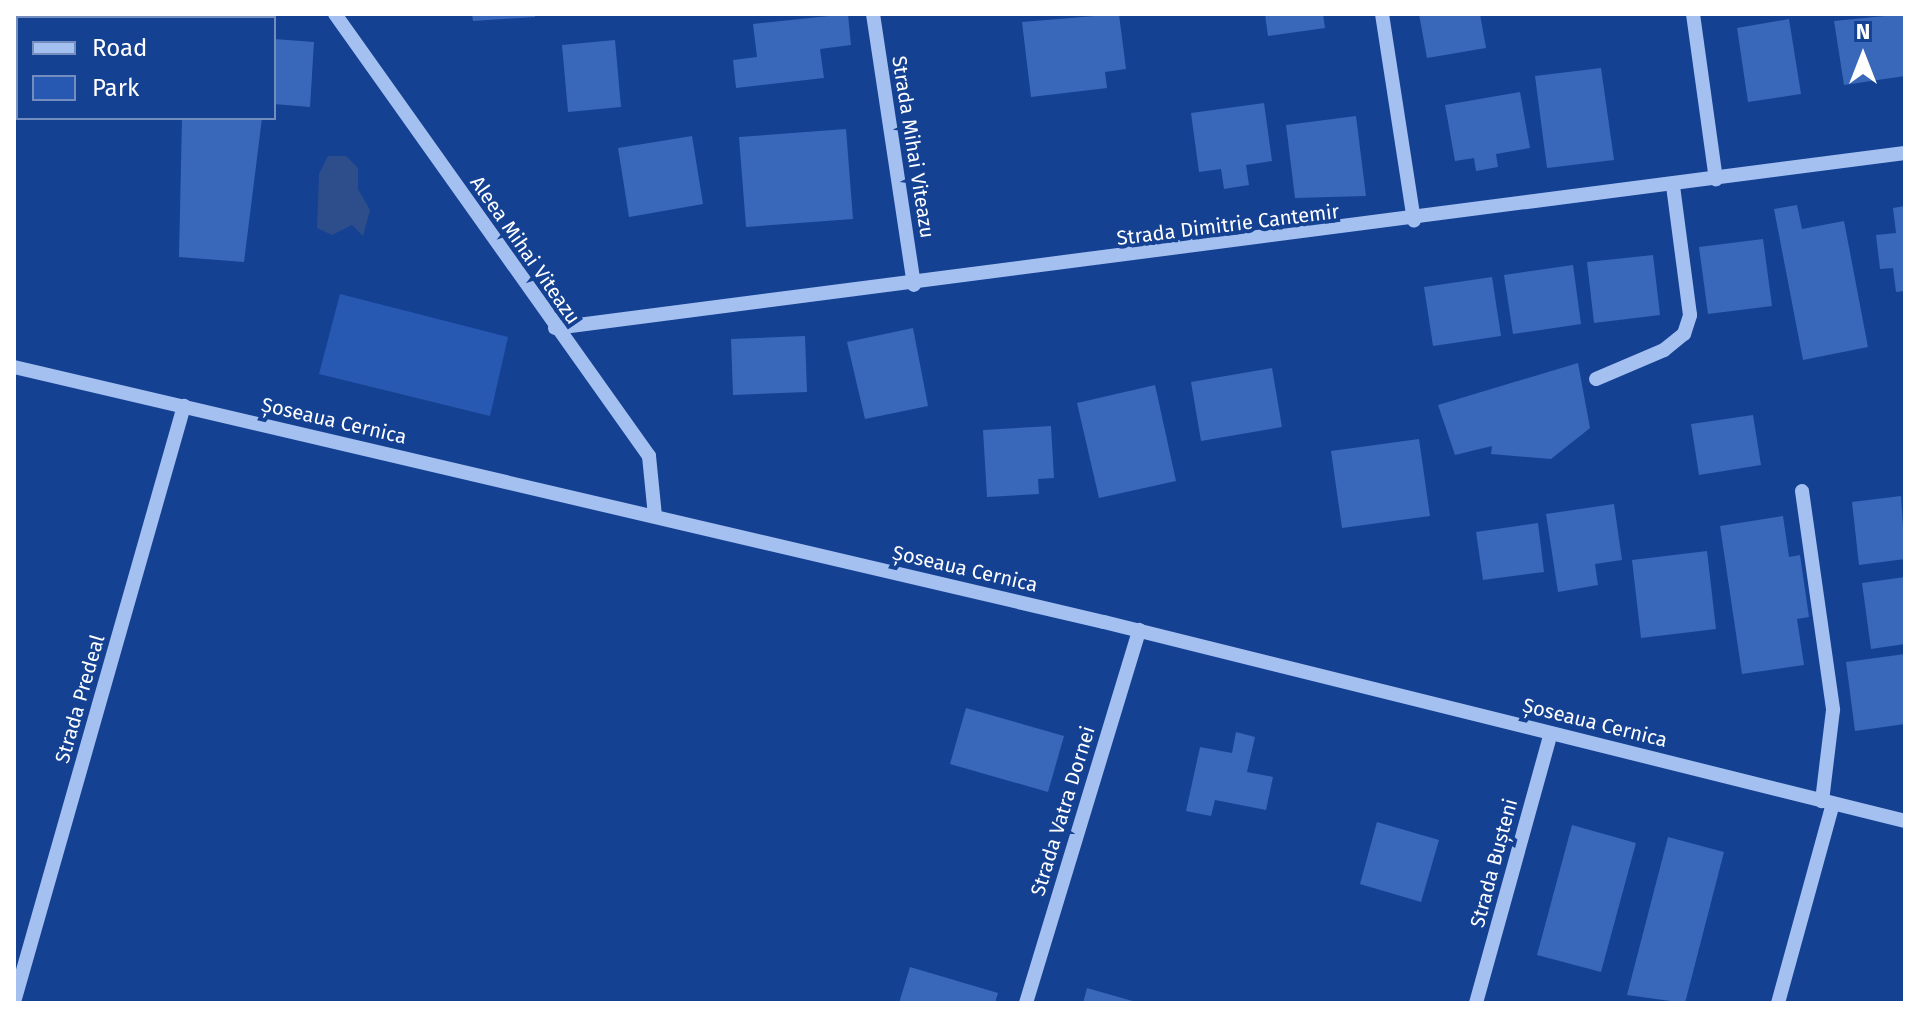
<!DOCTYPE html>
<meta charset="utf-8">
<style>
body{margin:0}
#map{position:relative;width:1919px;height:1017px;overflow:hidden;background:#154193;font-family:"Fira Sans",sans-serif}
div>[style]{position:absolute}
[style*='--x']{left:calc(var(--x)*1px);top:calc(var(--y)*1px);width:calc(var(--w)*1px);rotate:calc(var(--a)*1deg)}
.green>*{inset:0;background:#2759b2}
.water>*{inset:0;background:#2e4d8b}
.building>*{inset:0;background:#3967ba}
.minor>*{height:14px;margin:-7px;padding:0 7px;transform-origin:7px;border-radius:7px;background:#a4c0f1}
span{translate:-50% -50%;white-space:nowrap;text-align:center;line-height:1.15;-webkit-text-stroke:8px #154193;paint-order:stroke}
.street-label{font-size:20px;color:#fff}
.frame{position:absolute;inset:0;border:16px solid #fff;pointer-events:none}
.legend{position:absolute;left:16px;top:16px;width:260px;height:104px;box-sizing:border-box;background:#154193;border:2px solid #738dbe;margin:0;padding:10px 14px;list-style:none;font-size:24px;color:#fff}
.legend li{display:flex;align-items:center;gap:16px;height:40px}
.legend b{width:40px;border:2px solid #738dbe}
.north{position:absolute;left:1823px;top:16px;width:80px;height:80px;-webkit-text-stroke:6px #154193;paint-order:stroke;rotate:0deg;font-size:22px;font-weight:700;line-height:32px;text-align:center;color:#fff}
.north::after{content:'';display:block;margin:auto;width:28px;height:36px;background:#fff;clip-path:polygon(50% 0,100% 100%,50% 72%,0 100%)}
</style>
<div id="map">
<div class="green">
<i style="clip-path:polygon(340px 294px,508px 337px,490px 416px,319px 374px)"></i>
</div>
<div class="water">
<i style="clip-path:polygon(328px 156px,346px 156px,358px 168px,358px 189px,370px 210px,363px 236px,352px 225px,332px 235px,317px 228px,319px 174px)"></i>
</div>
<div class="building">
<i style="clip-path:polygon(472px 14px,535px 14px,535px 17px,473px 21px)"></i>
<i style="clip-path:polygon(848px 14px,851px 45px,820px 49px,824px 78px,736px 88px,733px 60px,757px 57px,753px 24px)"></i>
<i style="clip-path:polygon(1119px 14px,1126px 69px,1105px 72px,1107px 88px,1031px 97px,1022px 22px)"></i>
<i style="clip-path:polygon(1265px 14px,1323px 14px,1325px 28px,1268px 36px)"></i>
<i style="clip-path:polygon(1419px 14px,1480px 14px,1486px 48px,1427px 58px)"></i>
<i style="clip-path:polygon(1905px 14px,1905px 76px,1844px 85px,1834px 21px)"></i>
<i style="clip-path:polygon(1789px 19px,1801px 94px,1748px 102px,1737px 28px)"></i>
<i style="clip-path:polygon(274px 39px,314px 42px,310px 107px,274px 104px)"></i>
<i style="clip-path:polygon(615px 40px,621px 107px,568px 112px,562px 45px)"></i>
<i style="clip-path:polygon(1601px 68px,1614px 160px,1547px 168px,1535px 76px)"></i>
<i style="clip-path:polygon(1520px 92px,1530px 148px,1496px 154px,1498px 167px,1476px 171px,1474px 158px,1455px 161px,1445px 105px)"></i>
<i style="clip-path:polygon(1264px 103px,1272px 161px,1246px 165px,1249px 185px,1224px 189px,1221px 169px,1199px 172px,1191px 113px)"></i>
<i style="clip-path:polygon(1356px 116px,1366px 196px,1295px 198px,1286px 125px)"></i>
<i style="clip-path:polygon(182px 118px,262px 118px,244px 262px,179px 257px)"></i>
<i style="clip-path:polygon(846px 129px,853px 219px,746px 227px,739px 137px)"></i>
<i style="clip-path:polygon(692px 136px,703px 204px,629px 217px,618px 148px)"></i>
<i style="clip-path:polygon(1797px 205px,1802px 229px,1844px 221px,1868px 347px,1803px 360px,1774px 209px)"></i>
<i style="clip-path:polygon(1905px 206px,1905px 291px,1896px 292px,1893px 268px,1880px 269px,1876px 235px,1896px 233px,1893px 208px)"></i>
<i style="clip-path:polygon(1763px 239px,1772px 306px,1708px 314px,1699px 247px)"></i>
<i style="clip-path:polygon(1653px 255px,1660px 315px,1594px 323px,1587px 262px)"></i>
<i style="clip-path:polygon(1573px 265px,1581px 324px,1513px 334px,1504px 275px)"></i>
<i style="clip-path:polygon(1492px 277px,1501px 336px,1433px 346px,1424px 287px)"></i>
<i style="clip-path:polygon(913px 328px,928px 406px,865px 419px,847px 342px)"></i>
<i style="clip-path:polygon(805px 336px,807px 392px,733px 395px,731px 339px)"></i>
<i style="clip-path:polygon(1578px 363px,1590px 428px,1551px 459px,1491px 454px,1492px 446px,1455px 455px,1438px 405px)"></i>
<i style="clip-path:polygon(1272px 368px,1282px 427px,1201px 441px,1191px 382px)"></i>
<i style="clip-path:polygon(1155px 385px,1176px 481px,1099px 498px,1077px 403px)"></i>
<i style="clip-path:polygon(1753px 415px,1761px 465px,1699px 475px,1691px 424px)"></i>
<i style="clip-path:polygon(1051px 426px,1054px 478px,1038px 479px,1039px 494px,987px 497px,983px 430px)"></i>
<i style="clip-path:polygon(1419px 439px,1430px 516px,1342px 528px,1331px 451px)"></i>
<i style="clip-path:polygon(1901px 496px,1905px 559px,1859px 565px,1852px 502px)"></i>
<i style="clip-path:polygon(1614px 504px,1622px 560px,1595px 564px,1598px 585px,1558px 592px,1546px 514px)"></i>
<i style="clip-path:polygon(1783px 516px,1789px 557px,1800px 555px,1809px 617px,1797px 619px,1804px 665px,1742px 674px,1720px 526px)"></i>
<i style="clip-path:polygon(1538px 523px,1544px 572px,1483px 580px,1476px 532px)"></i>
<i style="clip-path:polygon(1707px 551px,1716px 629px,1641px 638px,1632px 560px)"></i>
<i style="clip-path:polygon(1905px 577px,1905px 644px,1871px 649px,1862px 583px)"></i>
<i style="clip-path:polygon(1905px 654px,1905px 724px,1855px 731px,1846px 662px)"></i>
<i style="clip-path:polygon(966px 708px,1064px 736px,1048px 792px,950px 764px)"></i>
<i style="clip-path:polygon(1236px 732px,1255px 737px,1247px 772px,1273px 777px,1266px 810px,1215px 800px,1211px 816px,1186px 811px,1200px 747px,1232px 753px)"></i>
<i style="clip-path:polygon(1377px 822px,1439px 840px,1421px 902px,1360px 884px)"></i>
<i style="clip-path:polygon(1572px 825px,1636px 843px,1601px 972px,1537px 955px)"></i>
<i style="clip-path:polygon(1668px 837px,1724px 852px,1685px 1003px,1627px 995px)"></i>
<i style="clip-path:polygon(910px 967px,998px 993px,995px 1003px,899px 1003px)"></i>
<i style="clip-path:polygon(1087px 988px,1136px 1002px,1135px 1003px,1083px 1003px)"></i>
</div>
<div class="minor">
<i style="--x:335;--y:14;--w:542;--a:54.61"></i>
<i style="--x:649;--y:456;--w:60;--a:84.3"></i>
<i style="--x:873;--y:14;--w:274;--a:81.4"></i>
<i style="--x:1382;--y:14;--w:209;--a:81.2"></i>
<i style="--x:1693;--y:14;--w:167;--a:82.1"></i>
<i style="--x:555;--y:328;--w:1361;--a:-7.39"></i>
<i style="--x:14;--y:367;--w:1119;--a:13.17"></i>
<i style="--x:1104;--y:622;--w:825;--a:13.95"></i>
<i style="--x:1596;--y:379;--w:74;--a:-23.1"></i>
<i style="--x:1664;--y:350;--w:26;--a:-39"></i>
<i style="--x:1684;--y:334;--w:20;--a:-72"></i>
<i style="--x:1690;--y:315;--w:131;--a:-97.5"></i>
<i style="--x:1802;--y:491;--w:221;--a:81.9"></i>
<i style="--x:1833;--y:710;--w:92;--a:96.9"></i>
<i style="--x:14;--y:1002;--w:620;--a:-74.08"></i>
<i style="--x:1026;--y:1003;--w:390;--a:-73.1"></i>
<i style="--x:1476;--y:1003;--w:280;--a:-74.5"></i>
<i style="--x:1778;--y:1003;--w:207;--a:-74.6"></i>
</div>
<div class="street-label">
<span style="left:913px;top:147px;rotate:81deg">Strada Mihai Viteazu</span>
<span style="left:1228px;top:225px;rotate:-7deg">Strada Dimitrie Cantemir</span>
<span style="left:525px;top:250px;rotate:55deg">Aleea Mihai Viteazu</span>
<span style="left:334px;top:421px;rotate:13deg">Șoseaua Cernica</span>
<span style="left:965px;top:569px;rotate:13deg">Șoseaua Cernica</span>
<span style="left:80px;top:699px;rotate:-74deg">Strada Predeal</span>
<span style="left:1595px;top:723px;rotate:14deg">Șoseaua Cernica</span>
<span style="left:1063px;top:811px;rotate:-73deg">Strada Vatra Dornei</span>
<span style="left:1494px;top:863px;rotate:-75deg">Strada Bușteni</span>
</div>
<div class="frame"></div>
<ul class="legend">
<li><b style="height:10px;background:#a4c0f1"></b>Road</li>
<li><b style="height:22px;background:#2759b2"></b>Park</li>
</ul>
<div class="north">N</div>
</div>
